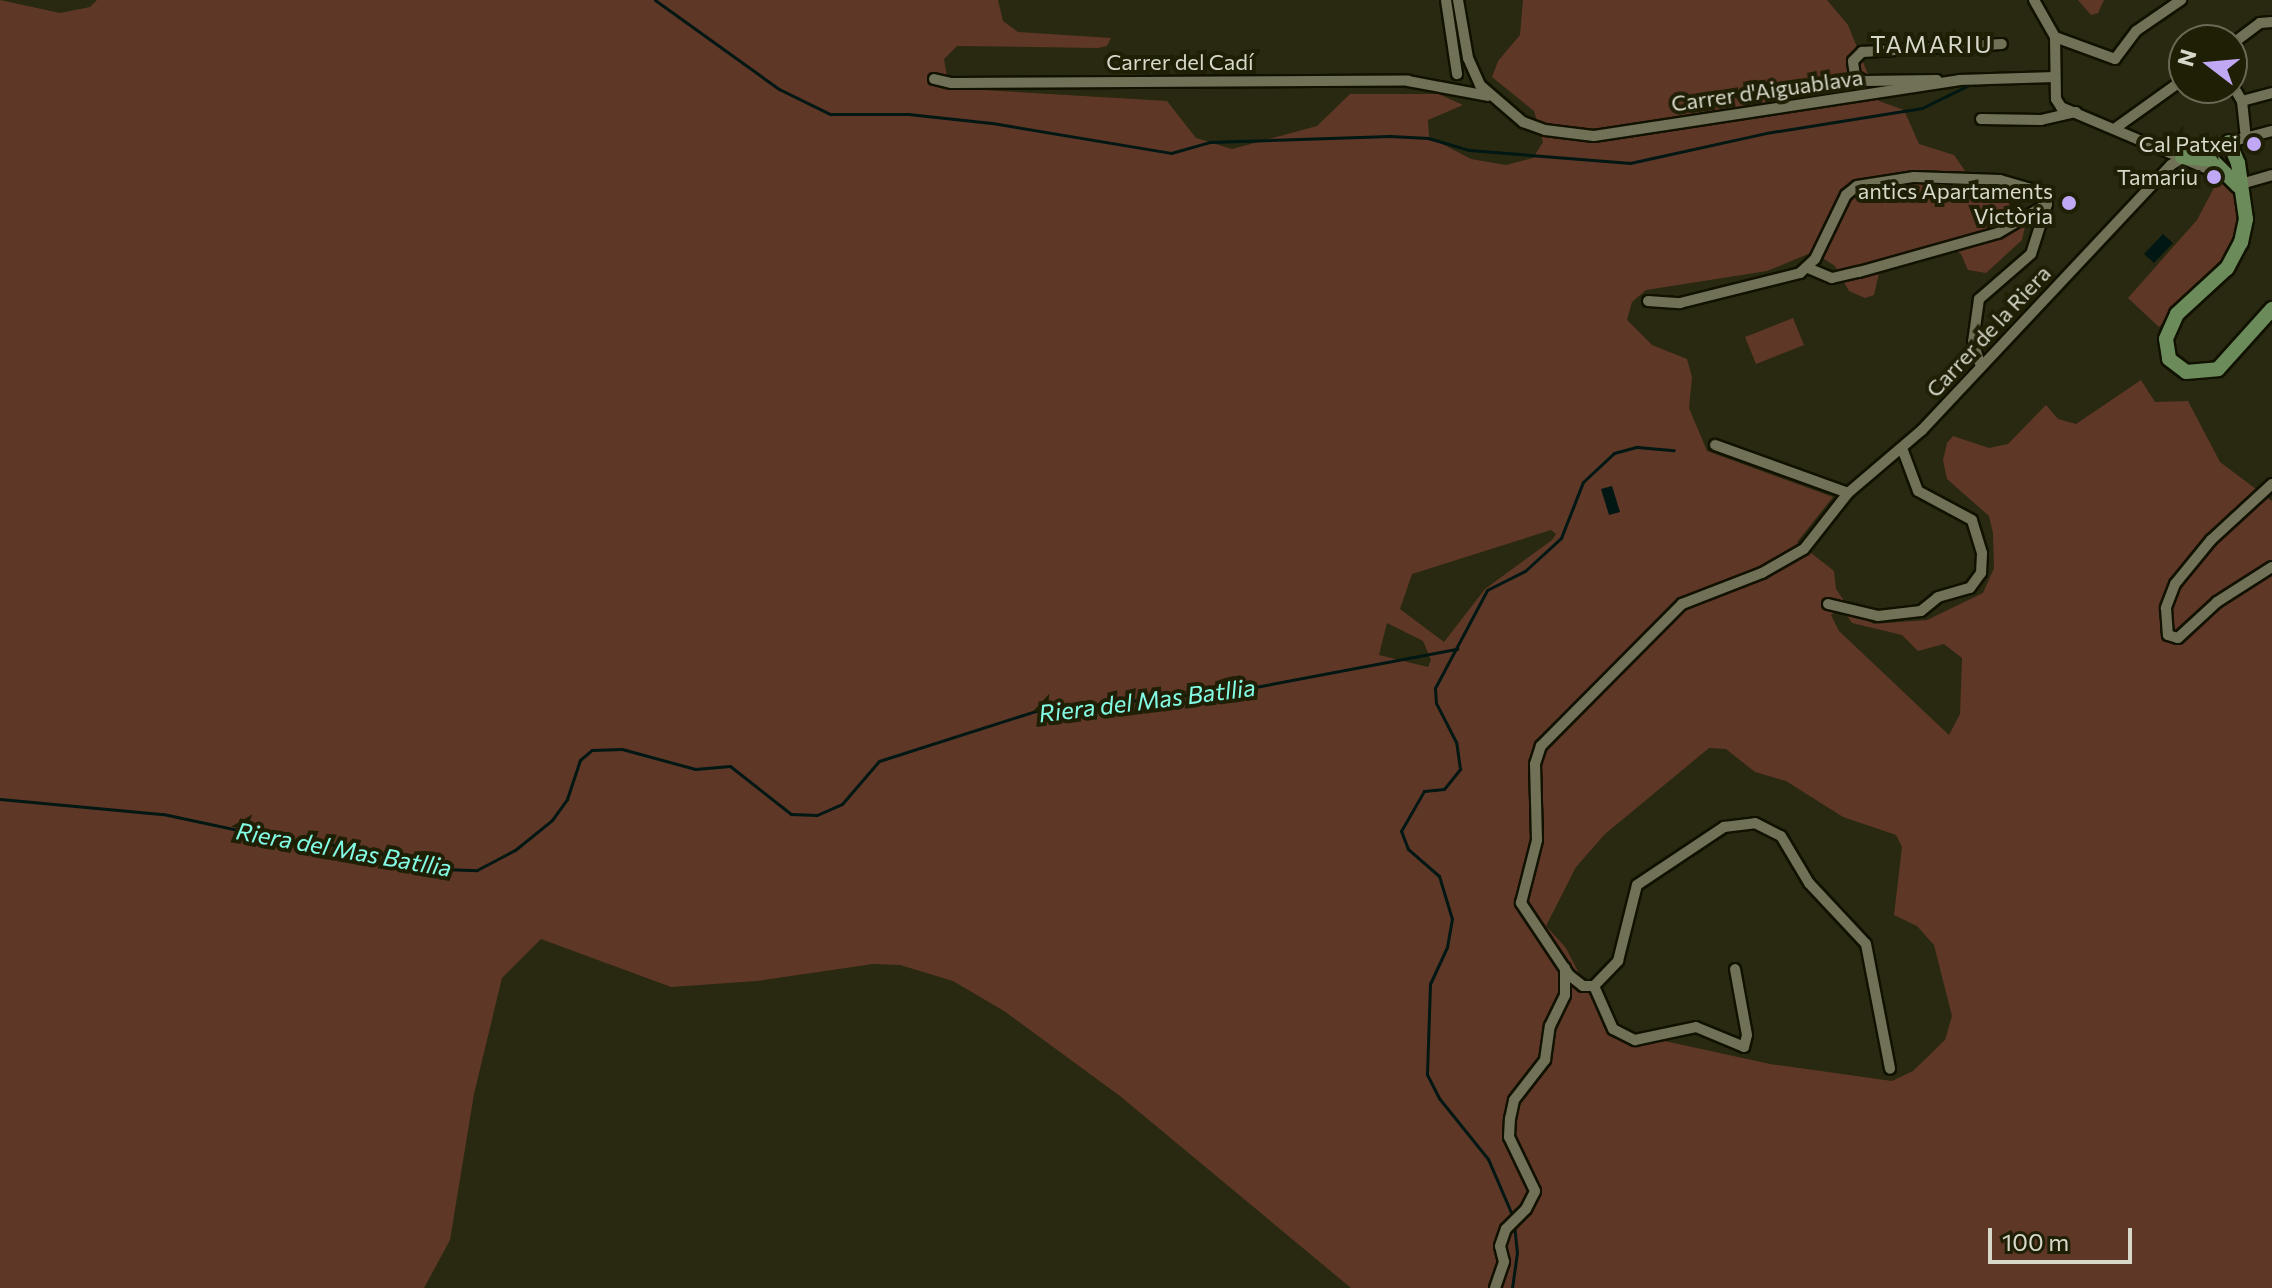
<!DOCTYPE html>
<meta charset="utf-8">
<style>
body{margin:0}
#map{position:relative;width:2272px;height:1288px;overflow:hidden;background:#282910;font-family:Commissioner,sans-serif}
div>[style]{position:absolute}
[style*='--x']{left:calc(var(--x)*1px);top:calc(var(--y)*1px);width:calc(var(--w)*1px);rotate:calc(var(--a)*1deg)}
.green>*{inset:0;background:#5f3727}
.water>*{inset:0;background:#001713}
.stream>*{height:3px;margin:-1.5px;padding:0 1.5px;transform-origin:1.5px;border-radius:1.5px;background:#001713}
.roads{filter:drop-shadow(2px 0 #110) drop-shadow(-2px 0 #110) drop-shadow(0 2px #110) drop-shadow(0 -2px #110)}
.street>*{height:10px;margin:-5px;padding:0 5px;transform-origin:5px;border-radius:5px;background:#707156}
.secondary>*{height:14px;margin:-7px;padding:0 7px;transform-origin:7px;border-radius:7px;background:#6b8c5a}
.dots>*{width:22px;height:22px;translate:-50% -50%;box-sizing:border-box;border:4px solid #1f1f06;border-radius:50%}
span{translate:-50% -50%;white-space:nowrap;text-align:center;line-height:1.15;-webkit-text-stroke:8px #1f1f06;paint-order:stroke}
.street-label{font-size:22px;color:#d7d8c9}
.poi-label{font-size:22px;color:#d7d8c9}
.right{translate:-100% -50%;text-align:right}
.neighbourhood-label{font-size:24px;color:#d7d8c9;letter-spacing:2px}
.water-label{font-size:24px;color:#83fde5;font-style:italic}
.north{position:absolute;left:2168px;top:24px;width:80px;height:80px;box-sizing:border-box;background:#1f1f06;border:2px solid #696954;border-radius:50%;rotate:286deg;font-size:22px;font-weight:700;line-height:32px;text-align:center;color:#d7d8c9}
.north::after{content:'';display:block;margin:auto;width:28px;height:36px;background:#c0a8f4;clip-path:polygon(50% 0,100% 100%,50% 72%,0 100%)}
.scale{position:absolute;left:1988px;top:1228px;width:144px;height:36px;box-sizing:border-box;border:4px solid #d7d8c9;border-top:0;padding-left:10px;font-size:24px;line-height:28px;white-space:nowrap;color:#d7d8c9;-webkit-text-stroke:6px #1f1f06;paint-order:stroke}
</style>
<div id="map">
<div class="green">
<i style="clip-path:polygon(evenodd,0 0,60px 13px,90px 7px,97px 0,998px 0,1003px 21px,1018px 32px,1111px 38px,1107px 46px,1098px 48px,957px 46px,944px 59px,949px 88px,1167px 101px,1196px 138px,1232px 149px,1317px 126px,1350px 94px,1439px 94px,1463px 105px,1428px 120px,1429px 137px,1471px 159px,1506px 165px,1533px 158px,1543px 142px,1534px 111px,1492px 77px,1498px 61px,1520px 35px,1523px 0,1827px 0,1848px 25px,1879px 101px,1904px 110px,1919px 144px,1954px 155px,1970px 178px,2028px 213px,2022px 240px,1986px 273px,1968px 270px,1961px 254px,1946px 243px,1882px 260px,1874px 295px,1865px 298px,1849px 291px,1835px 266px,1813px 252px,1767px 271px,1646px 290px,1632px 302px,1627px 320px,1652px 345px,1687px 359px,1692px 377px,1689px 408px,1707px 451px,1833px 497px,1797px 542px,1834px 571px,1836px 589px,1851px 611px,1874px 624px,1927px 620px,1983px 593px,1994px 568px,1993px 533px,1989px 516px,1947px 479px,1943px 460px,1947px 443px,1953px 436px,1989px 448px,2008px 444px,2046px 405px,2058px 419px,2076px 424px,2141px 380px,2155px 402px,2188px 401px,2220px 462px,2272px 501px,2272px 1288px,1351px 1288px,1120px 1096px,1004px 1011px,953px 981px,900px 965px,873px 964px,757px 981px,671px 987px,541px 939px,502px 978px,474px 1094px,450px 1240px,424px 1288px,0 1288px,0 0,1551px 530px,1556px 534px,1552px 540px,1485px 589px,1444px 642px,1400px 609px,1412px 574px,1551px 530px,0 0,1842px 608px,1852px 623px,1902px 635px,1918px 651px,1944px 644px,1962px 658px,1960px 714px,1949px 735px,1839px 631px,1831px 615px,1842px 608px,0 0,1387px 623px,1423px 641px,1431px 660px,1428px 667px,1379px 655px,1387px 623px,0 0,1709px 748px,1726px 749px,1755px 772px,1786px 781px,1843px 817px,1896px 835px,1902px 847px,1894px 915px,1917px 926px,1934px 945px,1952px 1016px,1945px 1040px,1913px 1071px,1892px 1081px,1770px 1064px,1651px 1038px,1635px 1040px,1624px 1026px,1598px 1011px,1566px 948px,1546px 926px,1576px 867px,1605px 834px,1709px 748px)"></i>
<i style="clip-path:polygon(2078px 0,2104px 0,2098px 13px,2091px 15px)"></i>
<i style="clip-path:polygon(2217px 182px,2232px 185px,2238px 215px,2231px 249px,2159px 327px,2128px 298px,2197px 220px)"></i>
<i style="clip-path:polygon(1793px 318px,1804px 345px,1756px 364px,1745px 337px)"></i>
</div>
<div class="water">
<i style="clip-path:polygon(2163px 234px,2173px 243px,2154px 263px,2144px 254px)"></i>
<i style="clip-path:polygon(1612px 486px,1620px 512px,1609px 515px,1601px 489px)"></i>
</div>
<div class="stream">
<i style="--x:655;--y:0;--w:153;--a:35.7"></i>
<i style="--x:779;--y:89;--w:57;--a:26.1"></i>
<i style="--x:830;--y:114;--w:78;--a:0"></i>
<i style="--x:908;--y:114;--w:84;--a:6.1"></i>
<i style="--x:992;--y:123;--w:181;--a:9.5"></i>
<i style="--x:1171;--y:153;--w:41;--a:-15.8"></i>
<i style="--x:1210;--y:142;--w:180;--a:-1.9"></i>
<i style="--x:1390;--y:136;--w:38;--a:3"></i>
<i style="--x:1428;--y:138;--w:43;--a:16.3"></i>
<i style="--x:1469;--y:150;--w:162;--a:4.6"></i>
<i style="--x:1630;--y:163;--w:139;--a:-12.4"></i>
<i style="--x:1766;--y:133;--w:158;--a:-9.1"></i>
<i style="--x:1922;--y:108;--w:57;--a:-26.1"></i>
<i style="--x:0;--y:799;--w:164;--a:5.3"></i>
<i style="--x:163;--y:814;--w:134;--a:12.1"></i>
<i style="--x:294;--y:842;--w:56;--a:4.1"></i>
<i style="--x:350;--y:846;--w:96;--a:13.9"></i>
<i style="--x:443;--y:869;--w:34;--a:2"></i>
<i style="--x:477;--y:870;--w:43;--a:-27.8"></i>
<i style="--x:515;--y:850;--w:48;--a:-39"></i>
<i style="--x:552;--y:820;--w:26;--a:-54"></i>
<i style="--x:567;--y:799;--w:41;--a:-71.6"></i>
<i style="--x:580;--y:760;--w:16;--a:-40"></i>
<i style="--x:592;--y:750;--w:30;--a:-2"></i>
<i style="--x:622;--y:749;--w:76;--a:15.3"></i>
<i style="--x:695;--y:769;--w:35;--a:-5"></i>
<i style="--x:730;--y:766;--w:78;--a:38.2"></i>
<i style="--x:791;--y:814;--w:26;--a:2"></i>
<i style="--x:817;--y:815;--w:27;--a:-24"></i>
<i style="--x:842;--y:804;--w:57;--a:-49.3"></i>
<i style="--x:879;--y:761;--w:165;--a:-17.7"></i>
<i style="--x:1036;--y:711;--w:215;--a:-6.1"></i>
<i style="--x:1250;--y:688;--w:211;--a:-10.7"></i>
<i style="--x:1513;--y:1217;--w:63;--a:-113.3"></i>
<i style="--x:1488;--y:1159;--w:78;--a:-128.8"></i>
<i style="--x:1439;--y:1098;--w:27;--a:-117"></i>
<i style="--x:1427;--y:1074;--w:90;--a:-88.1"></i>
<i style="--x:1430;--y:984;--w:41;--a:-65.3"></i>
<i style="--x:1447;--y:947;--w:28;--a:-80"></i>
<i style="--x:1452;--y:919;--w:45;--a:-106.8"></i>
<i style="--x:1439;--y:876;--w:41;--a:-138.9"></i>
<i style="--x:1408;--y:849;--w:19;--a:-111"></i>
<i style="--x:1401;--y:831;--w:46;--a:-60.1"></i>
<i style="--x:1424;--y:791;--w:20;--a:-6"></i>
<i style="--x:1444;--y:789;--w:26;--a:-51"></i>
<i style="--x:1460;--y:769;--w:27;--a:-98"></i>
<i style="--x:1456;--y:742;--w:44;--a:-117.1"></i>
<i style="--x:1436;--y:703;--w:15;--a:-94"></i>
<i style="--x:1435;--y:688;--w:111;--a:-62"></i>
<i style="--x:1487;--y:590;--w:42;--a:-26.6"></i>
<i style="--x:1525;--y:571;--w:49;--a:-42.5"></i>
<i style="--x:1561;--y:538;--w:60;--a:-68.6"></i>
<i style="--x:1583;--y:482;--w:42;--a:-43.1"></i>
<i style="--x:1614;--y:453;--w:24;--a:-15"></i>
<i style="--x:1637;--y:447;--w:37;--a:5"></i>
<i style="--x:1512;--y:1288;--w:35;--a:-82"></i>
<i style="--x:1517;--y:1253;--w:28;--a:-96"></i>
</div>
<div class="roads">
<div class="street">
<i style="--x:1446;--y:0;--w:75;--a:81.5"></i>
<i style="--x:1458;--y:0;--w:59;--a:80.2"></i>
<i style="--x:1468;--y:58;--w:30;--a:66"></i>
<i style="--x:2034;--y:0;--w:43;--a:60.4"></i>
<i style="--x:2055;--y:37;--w:62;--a:89.1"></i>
<i style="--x:2056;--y:99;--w:9;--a:58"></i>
<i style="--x:2061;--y:107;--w:175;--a:22.9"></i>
<i style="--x:2055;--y:37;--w:64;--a:20.1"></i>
<i style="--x:2115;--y:59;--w:35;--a:-53"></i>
<i style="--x:2136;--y:31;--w:55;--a:-34.6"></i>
<i style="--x:2232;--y:44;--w:35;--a:-37"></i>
<i style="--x:2260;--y:23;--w:12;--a:-5"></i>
<i style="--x:934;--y:79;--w:17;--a:13"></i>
<i style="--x:951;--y:83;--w:457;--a:-0.3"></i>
<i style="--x:1408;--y:81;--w:81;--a:10.6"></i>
<i style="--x:1937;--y:80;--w:73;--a:179.2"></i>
<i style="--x:1864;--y:81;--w:10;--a:-151"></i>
<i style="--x:1855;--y:76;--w:15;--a:-98"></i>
<i style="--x:1853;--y:61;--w:13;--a:-45"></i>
<i style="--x:1862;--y:52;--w:140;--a:-3.3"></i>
<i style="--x:2232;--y:84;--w:20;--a:60"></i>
<i style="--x:2242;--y:101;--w:37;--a:84"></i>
<i style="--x:1480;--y:85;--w:57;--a:40.7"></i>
<i style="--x:1523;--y:122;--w:23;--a:20"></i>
<i style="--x:1545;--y:130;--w:49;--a:7"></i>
<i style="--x:1594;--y:136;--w:369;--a:-8.7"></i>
<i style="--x:1959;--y:80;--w:96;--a:-1.8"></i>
<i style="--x:2242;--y:101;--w:31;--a:-15"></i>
<i style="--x:1981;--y:119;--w:60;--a:1"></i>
<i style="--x:2041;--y:120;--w:36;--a:-13"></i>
<i style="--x:2117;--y:127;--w:82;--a:-35.6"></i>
<i style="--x:2241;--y:184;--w:32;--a:-16"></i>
<i style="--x:1808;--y:268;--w:26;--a:23"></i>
<i style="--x:1832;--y:278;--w:28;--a:-13"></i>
<i style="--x:1859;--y:272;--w:144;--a:-15.7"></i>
<i style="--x:1998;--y:233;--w:57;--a:-30.6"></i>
<i style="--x:1648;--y:301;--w:32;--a:4"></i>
<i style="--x:1680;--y:303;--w:124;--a:-14"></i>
<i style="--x:1800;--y:273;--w:21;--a:-43"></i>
<i style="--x:1815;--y:259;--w:71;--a:-64.2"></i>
<i style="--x:1846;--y:195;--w:14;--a:-39"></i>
<i style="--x:1857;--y:186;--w:58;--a:-9"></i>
<i style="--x:1914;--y:177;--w:86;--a:2"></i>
<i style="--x:2000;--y:180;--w:37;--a:16"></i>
<i style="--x:2036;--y:190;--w:18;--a:52"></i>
<i style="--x:2047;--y:204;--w:52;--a:107.7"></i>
<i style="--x:2031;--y:254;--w:69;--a:139.1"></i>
<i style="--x:1979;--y:299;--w:43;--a:97.9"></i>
<i style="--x:1973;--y:342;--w:26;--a:72"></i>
<i style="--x:1715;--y:445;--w:141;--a:19.8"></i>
<i style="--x:2272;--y:484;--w:83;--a:137.4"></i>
<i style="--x:2211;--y:540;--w:57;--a:129.3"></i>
<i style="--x:2175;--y:584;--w:26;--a:111"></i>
<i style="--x:2166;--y:608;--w:27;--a:86"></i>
<i style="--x:2168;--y:635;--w:10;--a:17"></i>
<i style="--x:2178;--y:638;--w:53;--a:-42.7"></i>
<i style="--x:2217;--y:602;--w:65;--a:-32.5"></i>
<i style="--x:1828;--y:604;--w:51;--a:13.5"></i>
<i style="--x:1878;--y:616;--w:43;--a:-6.6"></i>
<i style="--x:1921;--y:611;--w:22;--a:-39"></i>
<i style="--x:1938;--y:597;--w:33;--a:-16"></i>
<i style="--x:1970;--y:588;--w:19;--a:-54"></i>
<i style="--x:1981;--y:573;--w:20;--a:-87"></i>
<i style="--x:1982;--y:553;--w:34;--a:-107"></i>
<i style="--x:1972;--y:520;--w:61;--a:-151.8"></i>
<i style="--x:1918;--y:491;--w:46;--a:-110.4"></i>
<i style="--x:1594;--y:986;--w:11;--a:180"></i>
<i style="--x:1583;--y:986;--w:18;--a:-142"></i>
<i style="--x:1569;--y:975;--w:87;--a:-123.7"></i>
<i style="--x:1521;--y:903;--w:65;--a:-75.7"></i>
<i style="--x:1537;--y:840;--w:76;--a:-91.5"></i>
<i style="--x:1535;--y:764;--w:19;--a:-72"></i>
<i style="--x:1541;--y:746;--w:200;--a:-45.2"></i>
<i style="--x:1682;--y:604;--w:86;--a:-21.2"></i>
<i style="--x:1762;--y:573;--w:48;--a:-29.7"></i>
<i style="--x:1804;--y:549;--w:71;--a:-51.8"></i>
<i style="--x:1848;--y:493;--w:97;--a:-40.4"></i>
<i style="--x:1922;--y:430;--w:364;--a:-46.8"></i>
<i style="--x:2171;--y:165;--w:25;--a:-32"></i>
<i style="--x:2192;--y:152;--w:83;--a:-14.7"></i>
<i style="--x:1594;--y:986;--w:35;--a:-46"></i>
<i style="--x:1618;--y:961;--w:78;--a:-76"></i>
<i style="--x:1637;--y:885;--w:105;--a:-33.7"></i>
<i style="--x:1724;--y:827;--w:31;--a:-7"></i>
<i style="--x:1755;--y:823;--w:29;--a:27"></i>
<i style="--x:1781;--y:836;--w:55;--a:59.2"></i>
<i style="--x:1809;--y:883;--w:83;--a:46.9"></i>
<i style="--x:1866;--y:944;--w:127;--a:79.1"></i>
<i style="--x:1594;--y:986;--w:47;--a:66.2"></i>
<i style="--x:1613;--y:1029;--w:25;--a:27"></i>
<i style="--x:1635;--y:1040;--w:62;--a:-12"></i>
<i style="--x:1696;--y:1027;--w:52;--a:22.6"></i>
<i style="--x:1744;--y:1047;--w:12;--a:-76"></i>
<i style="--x:1747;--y:1035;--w:67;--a:-100.3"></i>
<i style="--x:1495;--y:1288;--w:28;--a:-71"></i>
<i style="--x:1504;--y:1262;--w:16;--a:-104"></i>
<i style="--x:1500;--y:1246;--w:18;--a:-71"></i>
<i style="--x:1506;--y:1229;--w:28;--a:-45"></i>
<i style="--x:1526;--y:1209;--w:20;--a:-63"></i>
<i style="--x:1535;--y:1191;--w:60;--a:-115.7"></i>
<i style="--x:1509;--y:1137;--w:18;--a:-87"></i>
<i style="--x:1510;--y:1119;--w:19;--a:-78"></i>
<i style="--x:1514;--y:1100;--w:51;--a:-52.2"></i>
<i style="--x:1545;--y:1060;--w:34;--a:-82"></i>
<i style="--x:1550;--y:1026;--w:34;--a:-64"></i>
<i style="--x:1565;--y:995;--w:27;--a:-90"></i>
</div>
<div class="secondary">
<i style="--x:2229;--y:142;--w:23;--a:67"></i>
<i style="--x:2238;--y:163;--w:57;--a:81.9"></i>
<i style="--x:2246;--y:219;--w:24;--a:102"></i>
<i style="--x:2241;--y:242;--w:30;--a:118"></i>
<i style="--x:2227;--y:268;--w:68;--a:137.4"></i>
<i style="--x:2177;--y:314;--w:27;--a:114"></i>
<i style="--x:2166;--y:339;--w:20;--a:81"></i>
<i style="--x:2169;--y:359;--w:21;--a:37"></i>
<i style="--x:2186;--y:372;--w:32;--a:-5"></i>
<i style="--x:2218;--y:369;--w:81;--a:-48"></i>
<i style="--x:2182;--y:157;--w:30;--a:6"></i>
<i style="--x:2212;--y:160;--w:37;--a:45"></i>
</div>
</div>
<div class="dots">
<i style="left:2254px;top:144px;background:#c0a8f4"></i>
<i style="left:2214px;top:177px;background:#c0a8f4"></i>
<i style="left:2069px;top:203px;background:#c0a8f4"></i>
</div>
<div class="street-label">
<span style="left:1180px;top:62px">Carrer del Cadí</span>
<span style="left:1767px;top:90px;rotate:-8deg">Carrer d'Aiguablava</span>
<span style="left:1988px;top:331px;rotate:-47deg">Carrer de la Riera</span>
</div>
<div class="poi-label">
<span class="right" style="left:2238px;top:144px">Cal Patxei</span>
<span class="right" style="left:2198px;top:177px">Tamariu</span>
<span class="right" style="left:2053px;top:203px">antics Apartaments<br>Victòria</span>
</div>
<div class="neighbourhood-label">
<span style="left:1932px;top:44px">TAMARIU</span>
</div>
<div class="water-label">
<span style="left:1147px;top:700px;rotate:-7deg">Riera del Mas Batllia</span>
<span style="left:344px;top:849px;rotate:10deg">Riera del Mas Batllia</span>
</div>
<div class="north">N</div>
<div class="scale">100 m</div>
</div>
